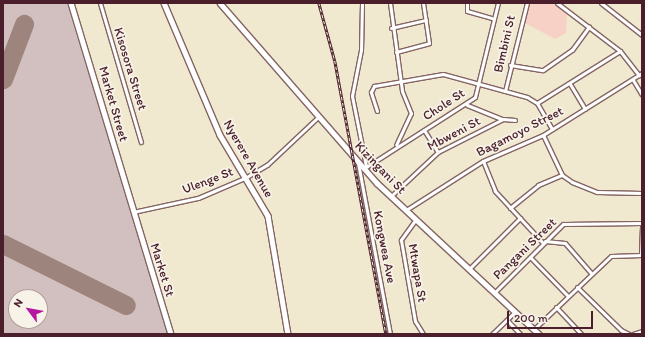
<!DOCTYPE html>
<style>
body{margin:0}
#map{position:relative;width:645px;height:337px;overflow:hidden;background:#f0e8cf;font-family:Itim,sans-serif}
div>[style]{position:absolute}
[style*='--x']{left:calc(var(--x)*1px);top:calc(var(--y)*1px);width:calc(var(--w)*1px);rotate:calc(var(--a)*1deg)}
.built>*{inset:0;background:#f7d1c6}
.industrial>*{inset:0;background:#d2bfbf}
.runway>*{height:19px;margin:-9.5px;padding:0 9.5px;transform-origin:9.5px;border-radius:9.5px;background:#9d847d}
.roads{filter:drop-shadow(1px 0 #846564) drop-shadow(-1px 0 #846564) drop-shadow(0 1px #846564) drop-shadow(0 -1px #846564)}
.street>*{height:3px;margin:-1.5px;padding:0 1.5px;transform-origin:1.5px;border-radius:1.5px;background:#fff}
.secondary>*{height:4.5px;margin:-2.25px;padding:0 2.25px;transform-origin:2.25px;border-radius:2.25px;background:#fff}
.rail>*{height:2.5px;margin-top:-1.25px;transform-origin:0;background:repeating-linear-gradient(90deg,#f7f3e8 0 3px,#4a1f2b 0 6px);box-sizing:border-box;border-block:1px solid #4a1f2b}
span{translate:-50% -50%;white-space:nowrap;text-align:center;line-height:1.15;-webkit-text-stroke:3.5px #f7f3e8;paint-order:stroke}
.street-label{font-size:13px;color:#4a1f2b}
.frame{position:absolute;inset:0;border:4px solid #4a1f2b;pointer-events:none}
.north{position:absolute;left:8px;top:289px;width:40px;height:40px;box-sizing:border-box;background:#f7f3e8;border:1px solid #b29e9c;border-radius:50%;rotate:302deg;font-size:11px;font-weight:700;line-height:16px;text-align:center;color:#4a1f2b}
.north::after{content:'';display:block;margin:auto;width:14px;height:18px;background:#b5179e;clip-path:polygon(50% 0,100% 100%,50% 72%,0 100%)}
.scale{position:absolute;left:507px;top:311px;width:86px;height:18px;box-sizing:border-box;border:2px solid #4a1f2b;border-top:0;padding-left:5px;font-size:12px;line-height:14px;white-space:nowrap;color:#4a1f2b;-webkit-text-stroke:3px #f7f3e8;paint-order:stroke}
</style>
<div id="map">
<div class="built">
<i style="clip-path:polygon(531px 3px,556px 3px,567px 12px,566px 33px,555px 39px,521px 21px)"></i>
</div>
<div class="industrial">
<i style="clip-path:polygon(evenodd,3px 3px,67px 3px,168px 334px,3px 334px,3px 3px,16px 297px,40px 297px,40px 321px,16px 321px,16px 297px)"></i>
</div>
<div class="runway">
<i style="--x:3;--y:79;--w:59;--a:-69.1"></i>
<i style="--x:3;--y:244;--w:137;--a:26.4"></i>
</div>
<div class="roads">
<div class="street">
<i style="--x:100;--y:3;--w:145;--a:73.6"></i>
<i style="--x:362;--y:3;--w:47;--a:91.2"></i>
<i style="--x:361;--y:50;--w:47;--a:101.1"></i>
<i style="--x:352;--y:96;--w:71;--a:78.7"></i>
<i style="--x:390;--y:3;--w:89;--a:82.2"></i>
<i style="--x:402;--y:91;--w:24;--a:68"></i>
<i style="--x:411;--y:113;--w:35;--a:115"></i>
<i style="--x:467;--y:3;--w:8;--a:90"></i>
<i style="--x:467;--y:11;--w:26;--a:16"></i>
<i style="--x:557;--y:3;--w:79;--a:37.3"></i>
<i style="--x:620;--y:51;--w:31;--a:52"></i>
<i style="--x:601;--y:3;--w:52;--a:38"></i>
<i style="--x:391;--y:28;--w:36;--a:-13"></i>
<i style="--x:396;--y:52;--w:34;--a:-15"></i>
<i style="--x:429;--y:43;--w:40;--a:-98.5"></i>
<i style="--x:510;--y:65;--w:33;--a:9"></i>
<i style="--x:543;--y:70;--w:35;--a:-35"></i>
<i style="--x:572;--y:50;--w:29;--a:-54"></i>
<i style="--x:633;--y:80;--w:17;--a:59"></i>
<i style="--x:570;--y:84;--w:29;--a:59"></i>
<i style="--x:505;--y:91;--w:91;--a:-76"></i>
<i style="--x:537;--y:103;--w:98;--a:-32.1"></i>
<i style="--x:467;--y:105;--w:38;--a:22"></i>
<i style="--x:377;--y:111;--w:20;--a:-108"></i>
<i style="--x:371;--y:92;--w:7;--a:-63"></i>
<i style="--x:374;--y:86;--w:70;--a:-9.9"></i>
<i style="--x:443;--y:74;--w:87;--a:15.3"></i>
<i style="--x:527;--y:97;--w:12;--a:31"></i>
<i style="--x:537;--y:103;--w:30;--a:60"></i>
<i style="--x:424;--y:130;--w:26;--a:58"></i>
<i style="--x:543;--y:135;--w:44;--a:64.6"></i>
<i style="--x:562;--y:175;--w:12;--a:35"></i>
<i style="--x:572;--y:182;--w:27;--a:22"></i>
<i style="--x:597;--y:192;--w:45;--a:1.3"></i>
<i style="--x:483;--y:161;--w:32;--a:68"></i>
<i style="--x:495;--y:191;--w:71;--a:47.3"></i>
<i style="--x:358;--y:163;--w:174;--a:79.4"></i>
<i style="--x:363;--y:169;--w:133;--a:-32.7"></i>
<i style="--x:475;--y:97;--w:97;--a:-76.3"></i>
<i style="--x:391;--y:196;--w:64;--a:-43.1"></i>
<i style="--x:438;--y:152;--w:73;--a:-26.9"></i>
<i style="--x:503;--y:119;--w:12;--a:5"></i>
<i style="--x:510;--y:208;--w:36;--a:-39"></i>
<i style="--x:538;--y:185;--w:26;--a:-23"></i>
<i style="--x:406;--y:210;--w:91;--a:-32.5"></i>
<i style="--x:483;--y:161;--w:65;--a:-23.4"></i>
<i style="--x:543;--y:135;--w:117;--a:-32.1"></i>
<i style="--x:133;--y:212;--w:66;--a:-12.2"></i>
<i style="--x:198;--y:198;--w:51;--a:-23.1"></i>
<i style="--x:245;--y:178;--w:26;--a:-31"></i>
<i style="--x:267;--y:165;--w:69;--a:-43.2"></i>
<i style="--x:416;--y:219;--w:26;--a:126"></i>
<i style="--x:401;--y:240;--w:82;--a:80.2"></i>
<i style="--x:415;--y:321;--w:15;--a:58"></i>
<i style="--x:545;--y:241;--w:20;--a:6"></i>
<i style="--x:565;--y:243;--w:40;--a:49"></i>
<i style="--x:641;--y:255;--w:32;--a:-88"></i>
<i style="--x:531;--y:258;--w:53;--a:45.8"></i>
<i style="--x:470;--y:268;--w:71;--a:-45"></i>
<i style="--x:577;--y:287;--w:62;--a:44.3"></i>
<i style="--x:621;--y:330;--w:9;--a:27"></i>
<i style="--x:496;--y:291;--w:95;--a:-45"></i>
<i style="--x:563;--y:224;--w:79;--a:-0.7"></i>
<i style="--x:556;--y:307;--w:37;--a:47"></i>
<i style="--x:507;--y:320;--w:19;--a:47"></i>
<i style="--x:534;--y:329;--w:106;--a:-43.5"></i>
<i style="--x:611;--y:256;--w:31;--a:-2"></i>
<i style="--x:492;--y:334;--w:32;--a:-44"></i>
<i style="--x:633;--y:334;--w:9;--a:-18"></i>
</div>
<div class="secondary">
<i style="--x:71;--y:3;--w:346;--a:73.2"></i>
<i style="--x:164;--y:3;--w:143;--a:67"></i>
<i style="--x:220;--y:135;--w:94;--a:59.3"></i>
<i style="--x:268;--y:216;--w:120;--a:80.4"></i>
<i style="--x:220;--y:3;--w:239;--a:48.9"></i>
<i style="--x:377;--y:183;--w:221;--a:43"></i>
</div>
</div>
<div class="rail">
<i style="--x:319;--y:3;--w:60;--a:74.6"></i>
<i style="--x:335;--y:61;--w:278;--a:79.4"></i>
</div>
<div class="street-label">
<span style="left:505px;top:44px;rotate:-77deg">Bimbini St</span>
<span style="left:130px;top:69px;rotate:73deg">Kisosora Street</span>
<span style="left:113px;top:104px;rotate:74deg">Market Street</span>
<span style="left:444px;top:105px;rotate:-33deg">Chole St</span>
<span style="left:520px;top:132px;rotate:-27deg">Bagamoyo Street</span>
<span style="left:454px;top:134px;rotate:-28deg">Mbweni St</span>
<span style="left:248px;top:159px;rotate:60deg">Nyerere Avenue</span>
<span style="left:380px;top:168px;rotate:46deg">Kizingani St</span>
<span style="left:208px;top:181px;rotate:-21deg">Ulenge St</span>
<span style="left:384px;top:247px;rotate:79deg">Kongwea Ave</span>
<span style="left:525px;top:249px;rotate:-44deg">Pangani Street</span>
<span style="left:162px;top:270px;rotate:73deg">Market St</span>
<span style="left:417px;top:273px;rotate:80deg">Mtwapa St</span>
</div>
<div class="frame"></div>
<div class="north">N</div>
<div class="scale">200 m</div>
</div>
